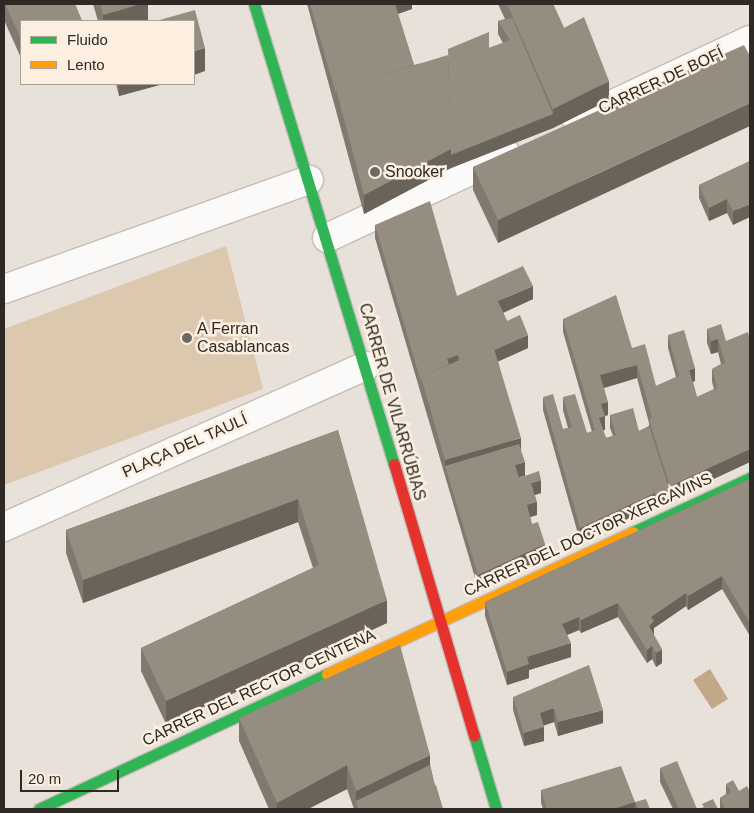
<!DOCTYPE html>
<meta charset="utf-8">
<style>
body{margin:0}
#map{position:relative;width:754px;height:813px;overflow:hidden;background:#e8e1d9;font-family:Arial,sans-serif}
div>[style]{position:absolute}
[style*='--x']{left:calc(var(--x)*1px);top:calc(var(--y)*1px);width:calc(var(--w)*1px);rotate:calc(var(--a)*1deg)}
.green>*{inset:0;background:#dcc8af}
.water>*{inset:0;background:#c1a887}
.roads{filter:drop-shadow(1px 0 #c3bdb6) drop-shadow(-1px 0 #c3bdb6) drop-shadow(0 1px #c3bdb6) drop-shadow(0 -1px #c3bdb6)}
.street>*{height:28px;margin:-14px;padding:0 14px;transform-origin:14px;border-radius:14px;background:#fcfaf9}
.fast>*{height:11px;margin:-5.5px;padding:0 5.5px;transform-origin:5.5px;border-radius:5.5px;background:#30b455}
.slow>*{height:11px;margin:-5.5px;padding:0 5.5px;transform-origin:5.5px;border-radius:5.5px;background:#ff9f0a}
.jam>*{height:11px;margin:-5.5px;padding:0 5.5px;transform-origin:5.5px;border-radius:5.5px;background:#e5322d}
.wall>*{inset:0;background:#81796f}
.shaded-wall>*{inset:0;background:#69635a}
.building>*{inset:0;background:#968d81}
.dots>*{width:14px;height:14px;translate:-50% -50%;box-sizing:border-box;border:2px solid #fcefe0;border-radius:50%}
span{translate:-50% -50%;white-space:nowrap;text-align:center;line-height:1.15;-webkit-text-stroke:5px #fcefe0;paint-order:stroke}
.street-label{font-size:16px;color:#2e2924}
.poi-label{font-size:16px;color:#2e2924}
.left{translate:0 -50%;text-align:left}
.frame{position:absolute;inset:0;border:5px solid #2e2924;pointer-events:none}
.legend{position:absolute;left:20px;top:20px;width:175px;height:65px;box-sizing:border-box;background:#fcefe0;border:1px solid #aaa095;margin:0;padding:6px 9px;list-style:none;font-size:15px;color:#2e2924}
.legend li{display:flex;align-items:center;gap:10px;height:25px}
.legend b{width:25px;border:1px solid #aaa095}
.scale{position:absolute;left:20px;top:770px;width:99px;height:22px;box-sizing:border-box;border:2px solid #2e2924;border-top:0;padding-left:6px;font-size:15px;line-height:18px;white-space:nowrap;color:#2e2924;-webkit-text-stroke:4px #fcefe0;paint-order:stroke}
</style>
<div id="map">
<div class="green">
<i style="clip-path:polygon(226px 246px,263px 389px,4px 485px,4px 329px)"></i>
</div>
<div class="water">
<i style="clip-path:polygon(710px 669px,728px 699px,712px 709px,693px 680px)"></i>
</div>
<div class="roads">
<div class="street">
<i style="--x:577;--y:121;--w:191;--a:-25.1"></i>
<i style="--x:327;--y:238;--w:198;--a:-25.1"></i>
<i style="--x:4;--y:289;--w:324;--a:-19.7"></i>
<i style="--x:4;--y:527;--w:396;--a:-24"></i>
</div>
<div class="fast">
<i style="--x:254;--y:4;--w:481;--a:73.1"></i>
<i style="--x:633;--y:532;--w:129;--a:-24.8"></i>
<i style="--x:474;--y:735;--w:77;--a:73.4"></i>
<i style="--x:39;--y:809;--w:318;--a:-25.1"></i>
</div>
<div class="slow">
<i style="--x:327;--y:674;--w:337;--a:-24.9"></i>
</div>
<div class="jam">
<i style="--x:394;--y:464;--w:283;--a:73.6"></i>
</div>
</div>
<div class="wall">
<i style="clip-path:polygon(4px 4px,75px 4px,82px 21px,21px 21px,21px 58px,4px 20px)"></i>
<i style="clip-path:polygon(93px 4px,148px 4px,148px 21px,98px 21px)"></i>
<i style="clip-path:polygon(307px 4px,412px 4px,412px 9px,398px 14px,414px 65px,489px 48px,503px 43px,498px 34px,498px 21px,505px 19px,498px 4px,553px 4px,564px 28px,609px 100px,553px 128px,451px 168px,364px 214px)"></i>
<i style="clip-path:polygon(750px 56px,498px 243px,473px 190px,473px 167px)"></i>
<i style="clip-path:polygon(116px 84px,163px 84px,119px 96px)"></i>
<i style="clip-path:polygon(750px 161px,733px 225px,727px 213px,709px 221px,699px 198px,699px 185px)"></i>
<i style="clip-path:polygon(375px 225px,457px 296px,533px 299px,503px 313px,507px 321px,528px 348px,498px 361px,519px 477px,541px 493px,535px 495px,537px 515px,530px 517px,532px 524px,545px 558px,478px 588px,375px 238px)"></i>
<i style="clip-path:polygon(evenodd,563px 319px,632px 348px,656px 386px,676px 377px,668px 348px,668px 335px,695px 381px,693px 382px,697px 397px,714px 389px,712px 382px,712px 369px,721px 364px,718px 352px,711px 354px,707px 343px,707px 329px,726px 341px,750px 339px,750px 462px,580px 541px,543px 410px,543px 397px,563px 429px,568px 428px,563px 410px,563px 397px,587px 433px,592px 432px,563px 332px,563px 319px,637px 378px,649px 423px,649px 426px,639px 431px,610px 415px,610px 428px,613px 436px,606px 438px,603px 430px,605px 430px,605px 416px,608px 415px,604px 388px,637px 378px)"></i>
<i style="clip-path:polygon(338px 430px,387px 623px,166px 724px,141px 671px,141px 648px,313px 568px,298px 522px,83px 603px,66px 553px,66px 530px)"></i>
<i style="clip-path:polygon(750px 479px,750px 636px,722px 589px,688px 610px,686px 606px,654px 628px,654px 635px,662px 663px,656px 667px,652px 659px,647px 663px,618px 617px,581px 633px,579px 630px,567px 635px,571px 657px,529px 670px,529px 678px,507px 685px,485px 616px,485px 602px)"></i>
<i style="clip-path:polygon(513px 697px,603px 723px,558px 736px,554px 722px,543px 725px,544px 741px,524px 746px,513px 710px)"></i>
<i style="clip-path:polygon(239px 718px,430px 765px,435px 786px,443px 809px,354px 809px,347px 789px,308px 809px,269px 809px,239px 741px)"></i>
<i style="clip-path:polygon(660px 768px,697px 809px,673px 809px,660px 782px)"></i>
<i style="clip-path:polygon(726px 784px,739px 791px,750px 809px,720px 809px,720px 798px,726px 794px)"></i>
<i style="clip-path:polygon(541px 790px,635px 802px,650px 809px,543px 809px,541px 803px)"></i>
</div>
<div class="shaded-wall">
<i style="clip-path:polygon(141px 4px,148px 4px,148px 21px,103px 21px,103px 15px)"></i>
<i style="clip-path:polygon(394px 4px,412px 4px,412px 9px,394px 15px)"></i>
<i style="clip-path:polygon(205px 48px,205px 71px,194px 75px,194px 51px)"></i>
<i style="clip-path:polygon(609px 81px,609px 100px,553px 128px,451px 168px,364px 214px,364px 195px,451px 149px,553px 114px,553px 109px)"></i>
<i style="clip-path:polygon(119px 84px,163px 84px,119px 96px)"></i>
<i style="clip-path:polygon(750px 103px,750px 126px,498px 243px,498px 220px)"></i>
<i style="clip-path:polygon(727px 199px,727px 213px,709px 221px,709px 208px)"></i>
<i style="clip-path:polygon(750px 204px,750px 217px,733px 225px,733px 211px)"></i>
<i style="clip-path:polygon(533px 286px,533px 299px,498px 315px,498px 301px)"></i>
<i style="clip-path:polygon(528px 335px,528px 348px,462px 378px,462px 364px)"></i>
<i style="clip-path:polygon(718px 339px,718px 352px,711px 354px,711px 341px)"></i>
<i style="clip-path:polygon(458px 355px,458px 369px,451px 372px,447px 359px)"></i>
<i style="clip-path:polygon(637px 365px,637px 378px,600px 389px,600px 375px)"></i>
<i style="clip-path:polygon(695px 368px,695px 381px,689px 383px,689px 370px)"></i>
<i style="clip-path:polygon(608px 402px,608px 415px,602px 417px,605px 416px,605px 430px,599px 431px,599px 418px,601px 404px)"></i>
<i style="clip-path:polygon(521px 438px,521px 456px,445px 466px,445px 460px)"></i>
<i style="clip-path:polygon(750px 449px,750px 462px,580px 541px,580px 528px,655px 493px,670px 492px,670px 486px)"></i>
<i style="clip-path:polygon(525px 462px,525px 476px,515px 478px,515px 465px)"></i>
<i style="clip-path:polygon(541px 480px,541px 493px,531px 496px,531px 483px)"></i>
<i style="clip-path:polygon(298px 499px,298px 522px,83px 603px,83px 580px)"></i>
<i style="clip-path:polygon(537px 502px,537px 515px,527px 518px,527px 505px)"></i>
<i style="clip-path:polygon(545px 544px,545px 558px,478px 588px,478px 575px)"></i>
<i style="clip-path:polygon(722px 576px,722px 589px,688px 610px,688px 596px)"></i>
<i style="clip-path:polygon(686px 593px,686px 606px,654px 628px,654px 635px,649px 626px,651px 617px)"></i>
<i style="clip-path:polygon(387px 600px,387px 623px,166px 724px,166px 701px)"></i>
<i style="clip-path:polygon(618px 603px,618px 617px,581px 633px,581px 620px)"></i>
<i style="clip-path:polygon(579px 617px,579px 630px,562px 637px,562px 624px)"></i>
<i style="clip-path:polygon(571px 643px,571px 657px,529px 670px,529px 678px,507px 685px,507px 672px,527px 657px)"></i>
<i style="clip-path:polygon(652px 646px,652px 659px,647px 663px,647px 650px)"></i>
<i style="clip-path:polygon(662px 649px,662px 663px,656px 667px,656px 653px)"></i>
<i style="clip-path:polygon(554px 708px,554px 722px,540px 727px,540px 713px)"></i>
<i style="clip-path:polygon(603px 710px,603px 723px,558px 736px,558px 722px)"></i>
<i style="clip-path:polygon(544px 727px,544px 741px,524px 746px,524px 733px)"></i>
<i style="clip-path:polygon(430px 755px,430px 778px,356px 801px,356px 791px)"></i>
<i style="clip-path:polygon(347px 765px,347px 789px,308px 809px,277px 809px,277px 803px)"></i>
<i style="clip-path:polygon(635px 802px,635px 809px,613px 809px)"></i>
</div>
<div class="building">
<i style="clip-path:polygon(5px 4px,75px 4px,82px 21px,21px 21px,21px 39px)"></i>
<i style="clip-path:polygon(100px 4px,141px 4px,103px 15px)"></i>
<i style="clip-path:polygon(310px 4px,395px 4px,414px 65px,336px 89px,336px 94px)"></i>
<i style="clip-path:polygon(507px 4px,553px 4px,564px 28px,584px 17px,609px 81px,553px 109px)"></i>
<i style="clip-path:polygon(195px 10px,205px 48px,194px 51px,194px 21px,156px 21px)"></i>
<i style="clip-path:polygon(512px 18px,553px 114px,451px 155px,448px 49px,489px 32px,489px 48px,510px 40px,498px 21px)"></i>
<i style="clip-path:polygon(744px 45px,750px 56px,750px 103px,498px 220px,473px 167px)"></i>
<i style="clip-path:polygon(448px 55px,451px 149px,364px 195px,336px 89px)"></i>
<i style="clip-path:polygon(750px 161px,750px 204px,733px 211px,727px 199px,709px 208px,699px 185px)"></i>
<i style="clip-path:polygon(430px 201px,457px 296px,523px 266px,533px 286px,498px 301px,507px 321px,520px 315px,528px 335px,495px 350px,493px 345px,460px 360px,458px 355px,447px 359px,449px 364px,421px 377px,421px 382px,375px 225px)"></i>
<i style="clip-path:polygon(616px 295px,632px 348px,645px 344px,656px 386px,679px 376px,668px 335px,684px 330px,695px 368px,689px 370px,697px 397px,717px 388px,712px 369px,725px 363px,718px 339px,711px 341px,707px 329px,721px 324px,726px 341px,748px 332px,750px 339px,750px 449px,670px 486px,649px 420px,652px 418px,637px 365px,600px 375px,608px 402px,601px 404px,605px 416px,599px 418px,606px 438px,616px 435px,610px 415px,633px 408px,655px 493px,580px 528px,543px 397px,553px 394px,563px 429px,572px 427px,563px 397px,575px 394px,587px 433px,595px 430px,563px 319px)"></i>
<i style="clip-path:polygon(493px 345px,521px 438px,445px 460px,421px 377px)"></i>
<i style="clip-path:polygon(649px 426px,670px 492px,655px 500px,655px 493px,639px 431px)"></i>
<i style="clip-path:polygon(338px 430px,387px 600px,166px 701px,141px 648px,319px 565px,298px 499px,83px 580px,66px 530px)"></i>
<i style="clip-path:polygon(519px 444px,525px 462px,515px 465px,519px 478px,539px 471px,541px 480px,531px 483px,537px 502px,527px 505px,532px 524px,538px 522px,545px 544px,478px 575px,445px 466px)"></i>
<i style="clip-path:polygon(750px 479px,750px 623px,722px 576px,688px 596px,686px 593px,651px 617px,654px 621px,649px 626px,662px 649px,656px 653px,652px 646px,647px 650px,618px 603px,581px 620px,579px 617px,562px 624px,571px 643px,527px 657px,529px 664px,507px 672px,485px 602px)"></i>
<i style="clip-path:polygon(400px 645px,430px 755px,356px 791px,347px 765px,277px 803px,239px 718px)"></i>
<i style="clip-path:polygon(589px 665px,603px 710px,558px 722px,554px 708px,540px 713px,544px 727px,524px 733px,513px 697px)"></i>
<i style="clip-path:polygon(677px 761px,697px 809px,679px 809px,660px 768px)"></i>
<i style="clip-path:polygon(430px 765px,435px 786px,376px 809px,358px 809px,356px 801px)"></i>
<i style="clip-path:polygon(621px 766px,635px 802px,613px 809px,547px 809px,541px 790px)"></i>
<i style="clip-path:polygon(733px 780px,739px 791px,747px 786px,750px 792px,750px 809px,725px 809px,720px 798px,731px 792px,726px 784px)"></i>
<i style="clip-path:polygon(436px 785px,443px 809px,376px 809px)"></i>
<i style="clip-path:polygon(646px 799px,650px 809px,638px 809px,635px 802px)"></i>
<i style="clip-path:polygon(713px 799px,718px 809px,702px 809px,701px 808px,704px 807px,702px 804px)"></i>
</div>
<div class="dots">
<i style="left:375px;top:172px;background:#6f6963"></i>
<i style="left:187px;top:338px;background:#6f6963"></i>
</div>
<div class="street-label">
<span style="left:661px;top:81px;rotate:-25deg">CARRER DE BOFÍ</span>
<span style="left:392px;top:402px;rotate:74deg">CARRER DE VILARRÚBIAS</span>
<span style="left:185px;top:446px;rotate:-24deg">PLAÇA DEL TAULÍ</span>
<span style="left:588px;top:535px;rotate:-25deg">CARRER DEL DOCTOR XERCAVINS</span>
<span style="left:259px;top:688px;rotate:-25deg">CARRER DEL RECTOR CENTENA</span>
</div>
<div class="poi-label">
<span class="left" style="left:385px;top:172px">Snooker</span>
<span class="left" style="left:197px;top:338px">A Ferran<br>Casablancas</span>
</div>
<div class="frame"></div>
<ul class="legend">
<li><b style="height:6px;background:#30b455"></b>Fluido</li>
<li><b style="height:6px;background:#ff9f0a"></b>Lento</li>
</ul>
<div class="scale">20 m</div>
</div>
